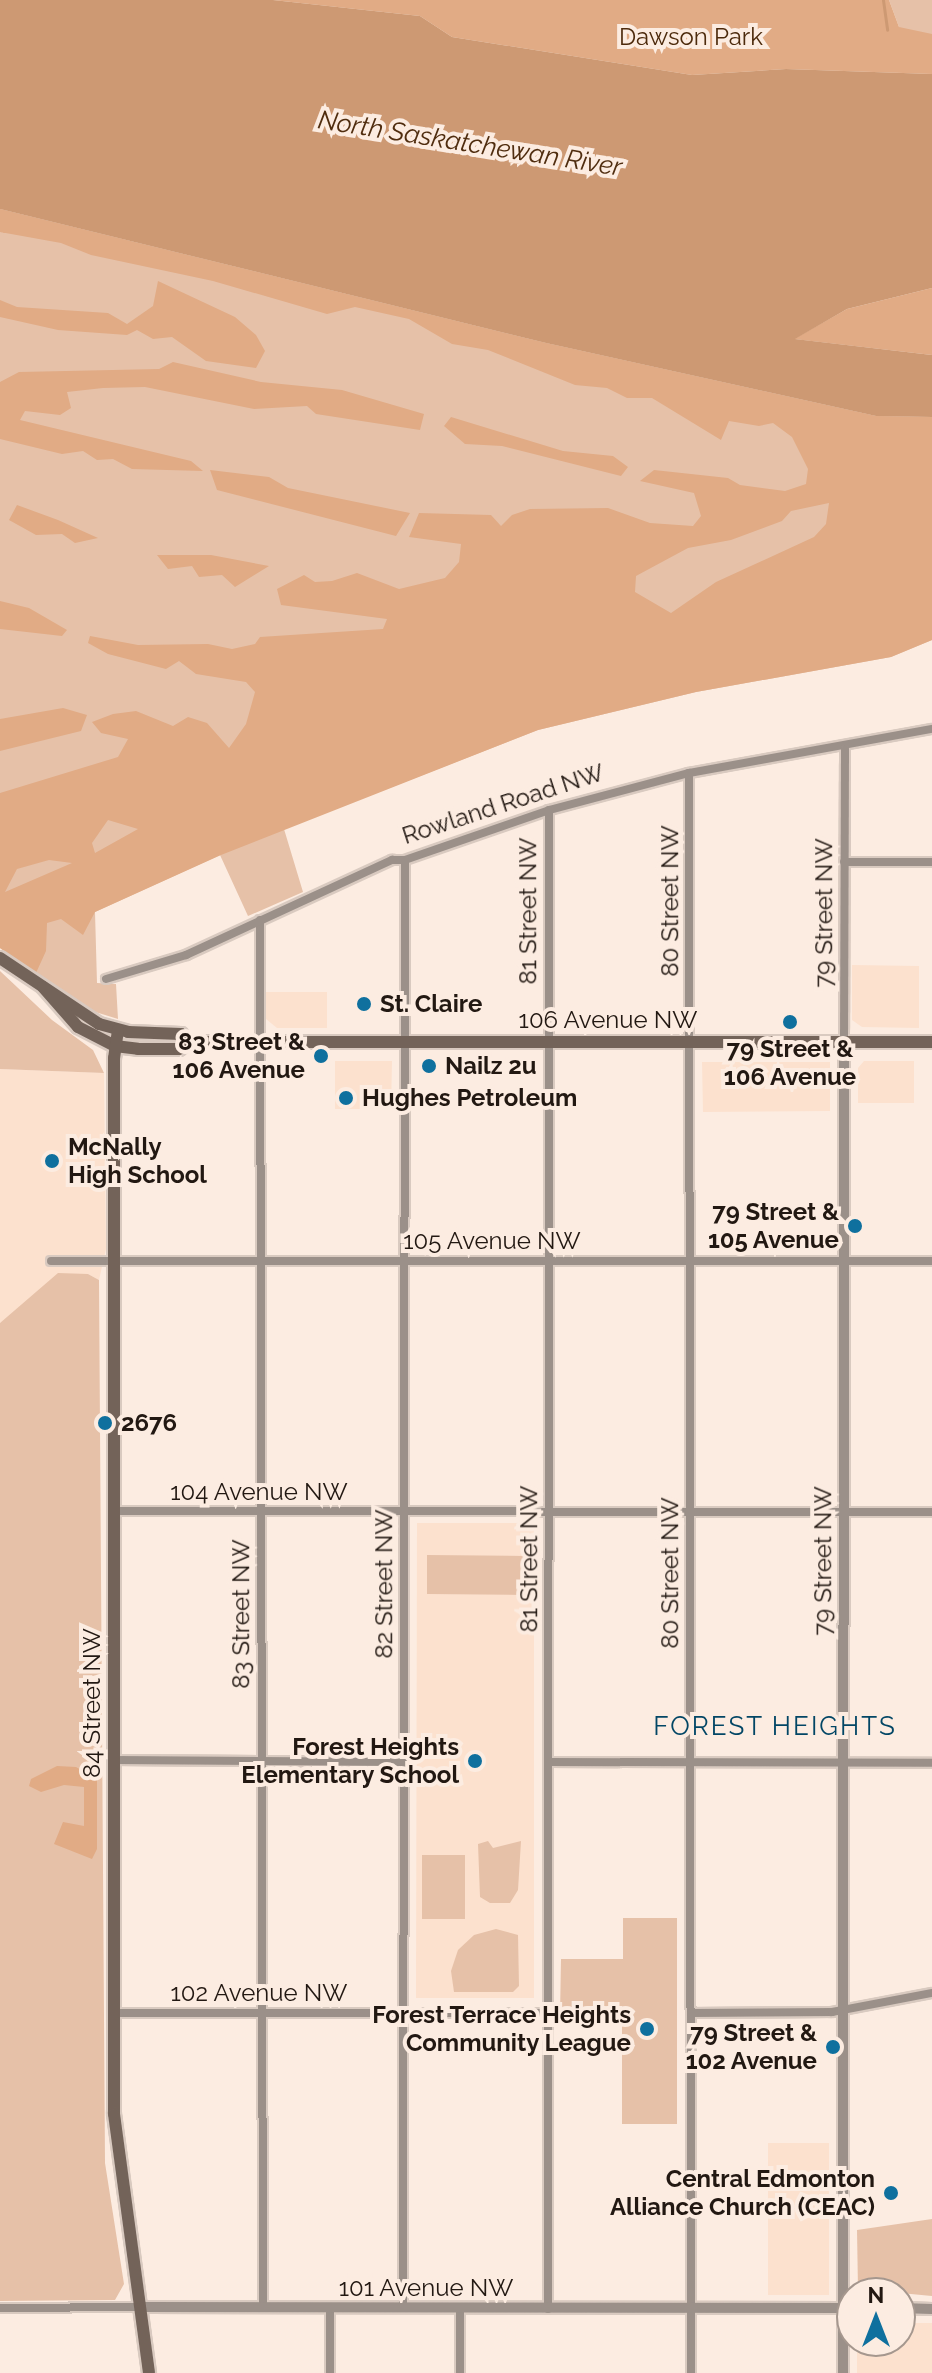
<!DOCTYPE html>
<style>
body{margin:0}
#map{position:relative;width:932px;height:2373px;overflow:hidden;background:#fcece1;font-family:Raleway,sans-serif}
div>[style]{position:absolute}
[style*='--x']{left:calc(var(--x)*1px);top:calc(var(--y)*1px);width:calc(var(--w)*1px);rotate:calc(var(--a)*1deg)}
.built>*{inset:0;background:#fce1ce}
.green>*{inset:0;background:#e6c1a8}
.forest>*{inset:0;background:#e1ab85}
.water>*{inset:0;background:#cd9973}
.stream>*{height:3px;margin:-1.5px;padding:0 1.5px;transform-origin:1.5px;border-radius:1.5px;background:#cd9973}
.roads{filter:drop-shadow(2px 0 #d9cac0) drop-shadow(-2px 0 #d9cac0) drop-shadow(0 2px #d9cac0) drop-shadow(0 -2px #d9cac0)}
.minor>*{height:8px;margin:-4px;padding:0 4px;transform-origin:4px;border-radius:4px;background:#9b9089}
.tertiary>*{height:10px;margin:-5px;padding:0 5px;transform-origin:5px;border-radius:5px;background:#9b9089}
.secondary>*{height:12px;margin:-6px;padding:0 6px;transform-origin:6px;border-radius:6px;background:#736359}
.dots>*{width:22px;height:22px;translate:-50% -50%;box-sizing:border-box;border:4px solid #fcece1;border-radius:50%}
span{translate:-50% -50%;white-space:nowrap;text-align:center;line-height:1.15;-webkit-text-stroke:8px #fcece1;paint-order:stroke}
.park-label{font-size:24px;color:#4d2a0c}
.street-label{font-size:24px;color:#221812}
.poi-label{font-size:24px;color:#221812;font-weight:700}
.left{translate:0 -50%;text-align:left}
.right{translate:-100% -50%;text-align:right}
.water-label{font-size:26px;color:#502d0f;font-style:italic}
.neighbourhood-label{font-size:26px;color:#024665;letter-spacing:2px}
.north{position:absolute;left:836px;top:2277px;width:80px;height:80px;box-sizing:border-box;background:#fcece1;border:2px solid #a5978e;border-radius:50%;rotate:0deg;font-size:22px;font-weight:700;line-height:32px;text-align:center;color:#221812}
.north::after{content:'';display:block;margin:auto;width:28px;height:36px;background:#0f709e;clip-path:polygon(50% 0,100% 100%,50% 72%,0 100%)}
</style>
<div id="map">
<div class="built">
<i style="clip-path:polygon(852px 965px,919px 966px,919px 1028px,862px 1027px,852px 1020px)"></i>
<i style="clip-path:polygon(266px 992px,327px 992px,327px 1028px,277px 1028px,266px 1019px)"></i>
<i style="clip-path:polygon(335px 1061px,392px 1061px,391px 1109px,335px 1109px)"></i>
<i style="clip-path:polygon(864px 1061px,914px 1061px,914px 1103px,858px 1103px,858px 1068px)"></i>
<i style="clip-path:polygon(702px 1062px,830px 1062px,830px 1111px,703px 1112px)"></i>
<i style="clip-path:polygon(0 1069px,104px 1073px,106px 1249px,99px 1280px,88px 1274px,0 1323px)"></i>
<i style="clip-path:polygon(417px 1523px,534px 1523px,534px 1998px,416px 1998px)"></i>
<i style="clip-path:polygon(768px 2143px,829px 2143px,829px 2295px,768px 2295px)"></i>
<i style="clip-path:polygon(900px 2323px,932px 2323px,932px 2373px,857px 2373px,857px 2341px,900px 2341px)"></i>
</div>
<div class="green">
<i style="clip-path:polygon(889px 0,932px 0,932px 74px,899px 27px)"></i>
<i style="clip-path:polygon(0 209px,546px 343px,876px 416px,932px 417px,932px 640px,891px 657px,696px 692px,538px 730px,284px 829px,303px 892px,248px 916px,220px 855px,95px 912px,97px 983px,116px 984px,118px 1019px,89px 1010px,0 948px)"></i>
<i style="clip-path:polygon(0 971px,52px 1020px,93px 1050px,104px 1073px,0 1069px)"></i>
<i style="clip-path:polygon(58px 1273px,88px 1274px,99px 1280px,105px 2163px,124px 2284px,115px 2300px,0 2301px,0 1323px)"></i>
<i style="clip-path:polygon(427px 1555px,525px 1556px,525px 1595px,427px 1594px)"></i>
<i style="clip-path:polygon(488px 1841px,493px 1848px,521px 1841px,518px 1890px,510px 1903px,490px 1903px,480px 1897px,478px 1844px)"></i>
<i style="clip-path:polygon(422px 1855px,465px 1855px,465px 1919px,422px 1919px)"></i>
<i style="clip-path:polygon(623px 1918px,677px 1918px,677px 2124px,622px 2124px,622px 2016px,560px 2015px,561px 1959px,623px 1959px)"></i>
<i style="clip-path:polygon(496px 1929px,518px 1935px,519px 1986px,513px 1992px,454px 1992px,451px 1971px,458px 1950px,474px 1935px)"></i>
<i style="clip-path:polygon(932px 2219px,932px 2296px,858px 2289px,857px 2230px)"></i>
</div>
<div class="forest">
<i style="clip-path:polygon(273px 0,889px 0,899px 27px,932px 34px,932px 74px,786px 69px,692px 75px,452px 37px,420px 16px)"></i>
<i style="clip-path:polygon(evenodd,0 209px,546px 343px,876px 416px,932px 417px,932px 640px,891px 657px,696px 692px,538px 730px,221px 855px,95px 912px,83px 935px,61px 919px,47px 923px,46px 951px,36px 973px,0 948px,0 793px,118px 757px,128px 739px,101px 733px,92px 722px,113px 714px,136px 711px,173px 726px,188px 717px,207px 723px,229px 748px,246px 724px,255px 692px,246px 682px,196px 674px,179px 661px,166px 669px,108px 654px,88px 643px,90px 636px,138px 645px,208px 644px,232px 649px,255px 644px,260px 637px,383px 629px,387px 619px,281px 605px,277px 589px,304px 575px,315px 582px,332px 581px,357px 573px,399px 589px,445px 578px,459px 562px,461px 544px,409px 537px,419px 513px,491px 515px,501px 526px,512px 515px,530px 509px,608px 508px,650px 523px,693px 526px,701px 516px,694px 493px,640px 481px,654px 470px,728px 478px,740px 485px,785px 491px,806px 484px,808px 469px,792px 437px,773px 423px,759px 426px,729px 421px,721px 440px,652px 398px,627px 398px,607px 388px,575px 385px,488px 350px,452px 344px,409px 319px,355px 307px,327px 314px,213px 281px,91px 255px,61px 243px,0 232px,0 209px,829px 503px,826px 524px,814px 537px,716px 582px,671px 613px,635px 592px,636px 576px,688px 548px,731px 540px,782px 521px,791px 511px,829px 503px,0 209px,108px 820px,138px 829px,95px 853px,92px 843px,108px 820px,0 209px,49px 860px,72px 863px,5px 892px,17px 869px,49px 860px)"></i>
<i style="clip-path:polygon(158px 281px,235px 317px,256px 335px,265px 351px,256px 368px,206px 361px,172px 337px,153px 339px,137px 330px,127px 335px,58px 330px,0 317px,0 300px,17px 307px,108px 313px,127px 324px,153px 306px)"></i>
<i style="clip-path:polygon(932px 288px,932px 355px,794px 339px,847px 309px)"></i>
<i style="clip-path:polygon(173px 362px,261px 382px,342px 390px,424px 414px,420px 430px,316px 414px,307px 406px,254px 409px,145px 387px,103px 388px,67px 392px,71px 408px,60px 415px,25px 411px,20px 420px,191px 461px,203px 471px,132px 469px,113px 459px,97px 460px,83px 451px,62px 454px,0 439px,0 382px,19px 372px,159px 369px)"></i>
<i style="clip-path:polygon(451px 417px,563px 451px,613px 456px,628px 467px,621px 476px,502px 446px,465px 444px,444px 426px)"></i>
<i style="clip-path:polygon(210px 470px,269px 477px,288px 488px,410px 513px,396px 536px,217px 490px)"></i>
<i style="clip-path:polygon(17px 505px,58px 520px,98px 538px,75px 543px,62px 534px,36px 535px,9px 520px)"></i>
<i style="clip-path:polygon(157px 555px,211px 555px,269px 566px,235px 587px,222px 575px,199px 577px,192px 566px,168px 569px)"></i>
<i style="clip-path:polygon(0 601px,29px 608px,67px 630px,62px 636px,0 629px)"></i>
<i style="clip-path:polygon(63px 708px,87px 715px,81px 731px,0 751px,0 719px)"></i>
<i style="clip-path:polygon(57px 1766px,76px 1767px,97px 1779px,97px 1849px,92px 1859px,54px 1844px,63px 1822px,84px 1826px,84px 1787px,64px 1785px,41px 1792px,29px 1786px,31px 1779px)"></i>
</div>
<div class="water">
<i style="clip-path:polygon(0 0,273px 0,420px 16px,452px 37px,692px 75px,786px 69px,932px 74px,932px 288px,847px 309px,795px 339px,932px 355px,932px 417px,876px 416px,546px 343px,0 209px)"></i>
</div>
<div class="stream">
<i style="--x:883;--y:0;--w:30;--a:82"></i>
</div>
<div class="roads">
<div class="minor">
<i style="--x:689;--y:773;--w:1600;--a:89.93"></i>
<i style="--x:844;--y:862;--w:88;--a:0"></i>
<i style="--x:260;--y:920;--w:1388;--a:89.88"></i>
<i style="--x:106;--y:979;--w:84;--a:-16.7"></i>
<i style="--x:186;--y:955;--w:227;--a:-24.8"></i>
<i style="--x:392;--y:860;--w:13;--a:0"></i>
<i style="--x:405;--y:860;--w:152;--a:-19.1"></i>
<i style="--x:549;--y:810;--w:145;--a:-14.8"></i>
<i style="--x:689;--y:773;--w:247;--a:-10.3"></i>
<i style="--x:844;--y:1042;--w:293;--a:-89.8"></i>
<i style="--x:51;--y:1261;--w:881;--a:0"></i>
<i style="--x:114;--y:1511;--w:818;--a:0.07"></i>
<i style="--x:114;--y:1760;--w:289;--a:0.4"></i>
<i style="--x:549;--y:1762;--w:383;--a:0.1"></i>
<i style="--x:114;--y:2013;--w:434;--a:0"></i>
<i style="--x:691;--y:2013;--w:141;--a:-0.4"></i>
<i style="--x:832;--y:2012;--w:102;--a:-10.8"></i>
<i style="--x:0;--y:2308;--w:141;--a:-0.4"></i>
<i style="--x:403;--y:2308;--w:1448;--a:-89.92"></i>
<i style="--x:460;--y:2308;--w:65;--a:90"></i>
<i style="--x:548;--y:2309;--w:1499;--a:-89.96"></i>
<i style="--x:330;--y:2373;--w:65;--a:-90"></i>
</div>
<div class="tertiary">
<i style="--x:142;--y:2307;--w:710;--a:0.08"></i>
<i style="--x:900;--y:2308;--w:32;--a:2"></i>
<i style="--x:843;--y:2373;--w:1331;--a:-89.96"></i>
</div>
<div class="secondary">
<i style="--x:0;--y:958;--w:119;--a:33.7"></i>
<i style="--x:99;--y:1024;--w:30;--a:15"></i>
<i style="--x:128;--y:1032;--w:53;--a:2.2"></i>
<i style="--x:181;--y:1034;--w:11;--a:49"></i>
<i style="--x:43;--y:987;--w:53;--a:48.8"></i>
<i style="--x:78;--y:1027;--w:42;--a:27.2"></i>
<i style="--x:115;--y:1046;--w:23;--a:7"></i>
<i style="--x:138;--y:1049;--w:41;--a:0"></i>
<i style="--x:179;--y:1049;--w:11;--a:-38"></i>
<i style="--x:188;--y:1042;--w:744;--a:0"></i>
<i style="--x:118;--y:1030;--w:28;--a:98"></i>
<i style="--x:114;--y:1058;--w:1056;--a:90"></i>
<i style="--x:114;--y:2114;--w:261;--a:82.3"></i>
</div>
</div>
<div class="dots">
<i style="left:364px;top:1004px;background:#0f709e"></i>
<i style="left:790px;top:1022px;background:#0f709e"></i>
<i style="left:321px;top:1056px;background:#0f709e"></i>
<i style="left:429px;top:1066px;background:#0f709e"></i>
<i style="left:346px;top:1098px;background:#0f709e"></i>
<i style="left:52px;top:1161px;background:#0f709e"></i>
<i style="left:855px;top:1226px;background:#0f709e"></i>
<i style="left:105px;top:1423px;background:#0f709e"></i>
<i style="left:475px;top:1761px;background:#0f709e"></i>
<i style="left:647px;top:2029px;background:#0f709e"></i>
<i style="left:833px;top:2047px;background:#0f709e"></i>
<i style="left:891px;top:2193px;background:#0f709e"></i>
</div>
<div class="park-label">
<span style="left:691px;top:37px">Dawson Park</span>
</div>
<div class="street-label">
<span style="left:503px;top:804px;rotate:-18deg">Rowland Road NW</span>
<span style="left:670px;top:901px;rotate:-90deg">80 Street NW</span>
<span style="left:528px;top:911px;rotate:-90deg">81 Street NW</span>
<span style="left:824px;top:913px;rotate:-90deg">79 Street NW</span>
<span style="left:608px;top:1020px">106 Avenue NW</span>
<span style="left:492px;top:1241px">105 Avenue NW</span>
<span style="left:259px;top:1492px">104 Avenue NW</span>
<span style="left:529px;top:1559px;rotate:-90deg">81 Street NW</span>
<span style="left:823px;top:1561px;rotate:-90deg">79 Street NW</span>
<span style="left:670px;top:1573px;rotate:-90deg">80 Street NW</span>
<span style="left:384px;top:1584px;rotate:-90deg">82 Street NW</span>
<span style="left:241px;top:1614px;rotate:-90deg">83 Street NW</span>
<span style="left:92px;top:1703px;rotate:-90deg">84 Street NW</span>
<span style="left:259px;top:1993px">102 Avenue NW</span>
<span style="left:426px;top:2288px">101 Avenue NW</span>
</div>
<div class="poi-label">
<span class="left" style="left:380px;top:1004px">St. Claire</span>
<span class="right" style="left:305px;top:1056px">83 Street &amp;<br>106 Avenue</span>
<span style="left:790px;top:1063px">79 Street &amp;<br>106 Avenue</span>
<span class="left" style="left:445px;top:1066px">Nailz 2u</span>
<span class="left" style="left:362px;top:1098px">Hughes Petroleum</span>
<span class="left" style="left:68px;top:1161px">McNally<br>High School</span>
<span class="right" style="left:839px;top:1226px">79 Street &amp;<br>105 Avenue</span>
<span class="left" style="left:121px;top:1423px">2676</span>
<span class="right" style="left:459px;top:1761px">Forest Heights<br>Elementary School</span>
<span class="right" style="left:631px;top:2029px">Forest Terrace Heights<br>Community League</span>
<span class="right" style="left:817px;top:2047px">79 Street &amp;<br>102 Avenue</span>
<span class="right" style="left:875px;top:2193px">Central Edmonton<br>Alliance Church (CEAC)</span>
</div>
<div class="water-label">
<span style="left:470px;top:144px;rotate:9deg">North Saskatchewan River</span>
</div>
<div class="neighbourhood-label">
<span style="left:775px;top:1727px">FOREST HEIGHTS</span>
</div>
<div class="north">N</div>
</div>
